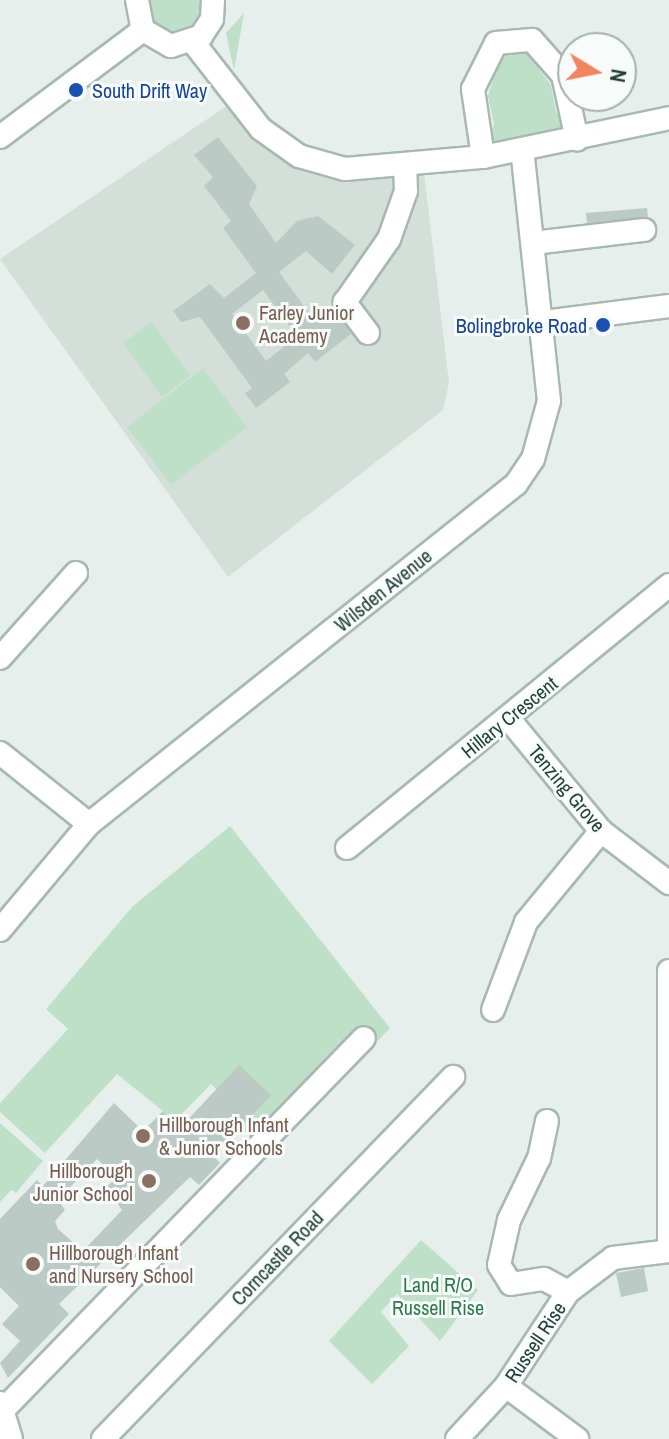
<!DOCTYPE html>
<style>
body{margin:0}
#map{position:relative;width:669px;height:1439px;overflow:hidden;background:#e6efeb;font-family:"Archivo Narrow",sans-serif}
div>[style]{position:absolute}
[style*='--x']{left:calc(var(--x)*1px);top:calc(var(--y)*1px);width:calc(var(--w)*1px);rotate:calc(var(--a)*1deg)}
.built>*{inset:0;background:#d4dfda}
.green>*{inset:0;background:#bfe0c8}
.building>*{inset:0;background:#bbcac4}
.roads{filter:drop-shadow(2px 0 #a8b8b2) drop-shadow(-2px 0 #a8b8b2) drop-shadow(0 2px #a8b8b2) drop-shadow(0 -2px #a8b8b2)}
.minor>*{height:22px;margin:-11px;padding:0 11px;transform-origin:11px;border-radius:11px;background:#fff}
.dots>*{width:22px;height:22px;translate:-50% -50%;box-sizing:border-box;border:4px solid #f7fbf9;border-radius:50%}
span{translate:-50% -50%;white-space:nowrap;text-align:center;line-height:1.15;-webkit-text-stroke:6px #f7fbf9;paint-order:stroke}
.transit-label{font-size:20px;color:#164399}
.left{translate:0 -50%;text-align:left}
.right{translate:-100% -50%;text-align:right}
.education-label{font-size:20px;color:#785e54}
.street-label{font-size:20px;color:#24423a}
.park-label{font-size:20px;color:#2d7a4b}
.north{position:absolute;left:557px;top:32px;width:80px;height:80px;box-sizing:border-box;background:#f7fbf9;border:2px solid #a3b1ad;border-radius:50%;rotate:100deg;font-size:22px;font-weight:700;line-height:32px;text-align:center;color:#24423a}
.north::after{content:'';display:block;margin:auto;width:28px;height:36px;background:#f4845f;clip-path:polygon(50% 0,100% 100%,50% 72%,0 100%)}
</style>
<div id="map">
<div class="built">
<i style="clip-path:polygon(231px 103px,259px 137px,374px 177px,424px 173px,449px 383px,443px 410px,228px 577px,0 259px)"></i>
</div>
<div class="green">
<i style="clip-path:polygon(143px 0,206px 0,203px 28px,157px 38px)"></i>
<i style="clip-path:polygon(244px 13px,234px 70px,226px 33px)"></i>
<i style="clip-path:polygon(520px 44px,551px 85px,556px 112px,571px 128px,486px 143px,494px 124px,488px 96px,503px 46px)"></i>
<i style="clip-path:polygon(152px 322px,190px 376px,162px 397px,123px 343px)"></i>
<i style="clip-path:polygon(203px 368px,247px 427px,171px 485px,127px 427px)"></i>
<i style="clip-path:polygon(230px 826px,390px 1028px,270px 1153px,241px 1128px,249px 1120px,211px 1084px,175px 1121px,117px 1074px,45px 1153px,0 1112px,0 1103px,68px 1029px,46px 1009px,132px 907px)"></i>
<i style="clip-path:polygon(0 1123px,43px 1161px,16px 1193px,11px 1190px,0 1202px)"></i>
<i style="clip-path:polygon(421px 1240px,478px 1290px,440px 1341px,397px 1294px,381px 1312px,409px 1346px,372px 1384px,329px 1341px)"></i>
</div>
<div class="building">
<i style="clip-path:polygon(evenodd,218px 137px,257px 186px,249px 204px,276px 243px,297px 221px,318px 216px,355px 245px,332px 274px,306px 251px,279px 272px,315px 321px,333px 309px,351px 334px,315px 362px,308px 353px,284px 374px,290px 382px,256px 408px,245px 393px,252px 388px,200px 317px,181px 322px,173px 311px,210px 284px,224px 298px,256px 273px,223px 228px,231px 221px,204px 186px,213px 177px,194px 155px,218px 137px,263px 290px,297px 336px,266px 361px,232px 314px,263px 290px)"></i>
<i style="clip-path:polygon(647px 208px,648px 217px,587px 223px,586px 213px)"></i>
<i style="clip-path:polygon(evenodd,239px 1065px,271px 1095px,214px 1157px,220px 1163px,199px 1185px,190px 1177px,59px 1304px,69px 1314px,8px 1378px,0 1363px,20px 1341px,2px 1324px,19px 1306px,0 1287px,0 1219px,37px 1180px,43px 1186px,114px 1103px,143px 1131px,163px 1111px,180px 1128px,239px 1065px,97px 1159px,116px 1177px,106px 1188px,122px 1210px,83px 1251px,58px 1229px,55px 1221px,65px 1210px,58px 1200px,97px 1159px)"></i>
<i style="clip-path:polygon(644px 1268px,648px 1291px,621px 1297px,616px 1273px)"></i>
</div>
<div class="roads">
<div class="minor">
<i style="--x:137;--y:0;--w:31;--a:79"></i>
<i style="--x:143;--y:30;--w:32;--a:30"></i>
<i style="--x:171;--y:46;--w:32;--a:-18"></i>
<i style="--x:201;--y:36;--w:20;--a:-57"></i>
<i style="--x:212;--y:19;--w:19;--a:-87"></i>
<i style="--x:193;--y:42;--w:110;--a:52"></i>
<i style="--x:261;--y:129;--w:47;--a:35.4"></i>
<i style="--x:299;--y:156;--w:48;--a:15.8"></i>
<i style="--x:345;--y:169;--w:139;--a:-5"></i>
<i style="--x:483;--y:157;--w:190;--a:-11.8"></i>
<i style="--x:0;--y:137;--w:179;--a:-36.8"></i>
<i style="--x:483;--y:157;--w:69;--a:-98.4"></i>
<i style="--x:473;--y:89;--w:51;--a:-63.4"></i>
<i style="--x:496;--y:43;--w:36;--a:-5"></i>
<i style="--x:532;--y:40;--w:47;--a:48.5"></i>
<i style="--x:563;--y:75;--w:66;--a:77.8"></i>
<i style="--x:533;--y:243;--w:112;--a:-6.7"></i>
<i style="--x:544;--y:322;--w:126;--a:-7.3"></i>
<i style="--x:368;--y:333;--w:39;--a:-127"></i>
<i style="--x:345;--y:302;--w:77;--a:-55.1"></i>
<i style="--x:389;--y:239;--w:51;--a:-70.5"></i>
<i style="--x:406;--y:191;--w:23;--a:-92"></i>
<i style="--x:0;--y:658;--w:114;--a:-48.2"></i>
<i style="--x:508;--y:718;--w:146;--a:50.5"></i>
<i style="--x:601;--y:831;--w:86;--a:37.4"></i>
<i style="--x:0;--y:753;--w:114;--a:38.6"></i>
<i style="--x:347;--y:848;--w:416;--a:-39.2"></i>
<i style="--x:0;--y:930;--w:138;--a:-50"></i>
<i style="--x:89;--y:824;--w:546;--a:-38.53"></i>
<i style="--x:516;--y:484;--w:30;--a:-56"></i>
<i style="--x:533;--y:459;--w:60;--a:-74.6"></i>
<i style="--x:549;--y:401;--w:253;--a:-96.1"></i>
<i style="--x:669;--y:971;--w:269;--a:90"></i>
<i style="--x:493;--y:1010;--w:94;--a:-69.4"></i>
<i style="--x:526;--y:922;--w:118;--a:-50.5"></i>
<i style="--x:547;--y:1121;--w:38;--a:102"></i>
<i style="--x:539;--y:1158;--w:69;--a:115.8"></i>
<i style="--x:509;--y:1220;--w:46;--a:102.5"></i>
<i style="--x:499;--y:1265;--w:22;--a:58"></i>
<i style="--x:511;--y:1284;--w:33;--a:-9"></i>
<i style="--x:544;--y:1279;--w:27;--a:28"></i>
<i style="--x:506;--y:1386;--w:89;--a:36.7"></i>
<i style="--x:0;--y:1403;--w:38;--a:73"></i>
<i style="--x:3;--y:1410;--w:518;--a:-45.86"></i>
<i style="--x:103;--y:1439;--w:504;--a:-45.97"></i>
<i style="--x:457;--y:1439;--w:72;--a:-47.2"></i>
<i style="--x:506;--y:1386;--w:113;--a:-56.6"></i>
<i style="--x:568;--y:1292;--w:56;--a:-37.1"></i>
<i style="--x:613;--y:1258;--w:56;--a:-7.1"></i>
</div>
</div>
<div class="dots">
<i style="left:76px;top:90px;background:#1a4fb4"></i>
<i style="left:243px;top:323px;background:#8d6e63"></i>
<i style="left:603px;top:325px;background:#1a4fb4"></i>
<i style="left:143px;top:1136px;background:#8d6e63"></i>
<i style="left:149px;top:1181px;background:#8d6e63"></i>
<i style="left:33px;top:1264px;background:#8d6e63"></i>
</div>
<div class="transit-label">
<span class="left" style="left:92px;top:90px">South Drift Way</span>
<span class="right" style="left:587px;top:325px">Bolingbroke Road</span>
</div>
<div class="education-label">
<span class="left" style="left:259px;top:324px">Farley Junior<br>Academy</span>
<span class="left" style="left:159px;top:1136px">Hillborough Infant<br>&amp; Junior Schools</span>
<span class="right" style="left:133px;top:1182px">Hillborough<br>Junior School</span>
<span class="left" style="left:49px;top:1264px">Hillborough Infant<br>and Nursery School</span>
</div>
<div class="street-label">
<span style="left:383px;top:590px;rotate:-39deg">Wilsden Avenue</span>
<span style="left:509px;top:717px;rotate:-39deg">Hillary Crescent</span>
<span style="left:567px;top:788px;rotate:50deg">Tenzing Grove</span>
<span style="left:277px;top:1258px;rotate:-46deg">Corncastle Road</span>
<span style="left:535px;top:1342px;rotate:-56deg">Russell Rise</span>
</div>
<div class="park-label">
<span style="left:438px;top:1296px">Land R/O<br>Russell Rise</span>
</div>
<div class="north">N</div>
</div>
